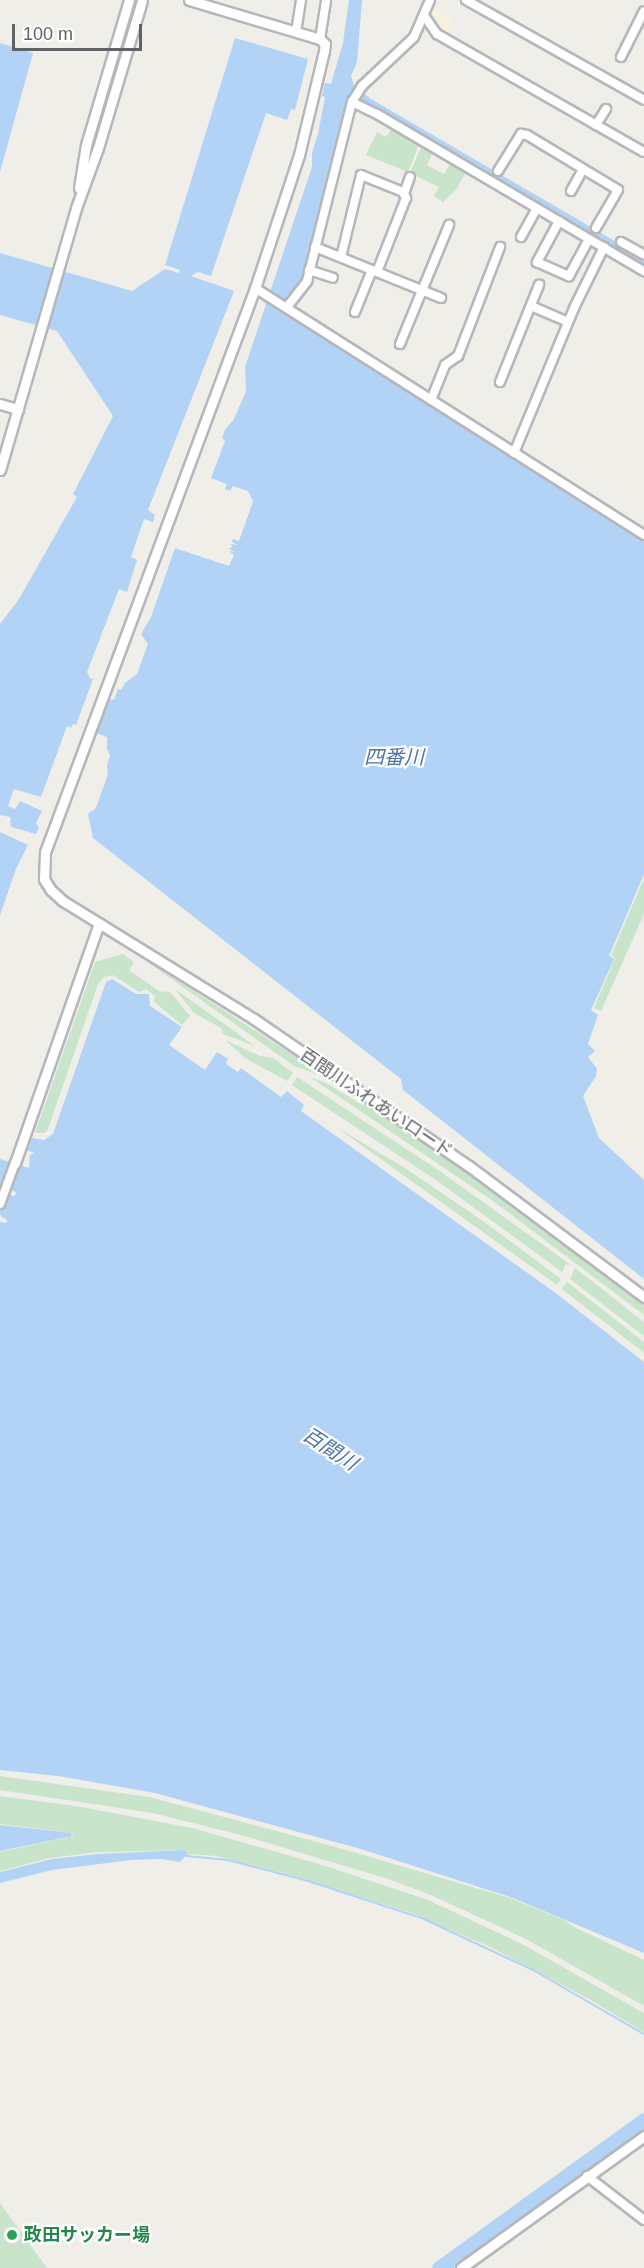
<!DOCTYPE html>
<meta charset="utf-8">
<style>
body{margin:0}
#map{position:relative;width:644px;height:2268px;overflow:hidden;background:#efeee8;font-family:Arial,"Noto Sans JP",sans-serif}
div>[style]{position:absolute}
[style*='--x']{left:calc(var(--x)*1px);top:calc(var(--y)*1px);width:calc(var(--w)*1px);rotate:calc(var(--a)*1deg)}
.green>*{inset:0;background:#c8e4ca}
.sand>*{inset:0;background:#f7f2dc}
.water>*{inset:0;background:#b2d3f5}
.pier>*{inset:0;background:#efeee8}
.stream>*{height:2px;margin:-1px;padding:0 1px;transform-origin:1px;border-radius:1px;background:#b2d3f5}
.river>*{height:15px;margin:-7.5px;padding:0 7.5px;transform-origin:7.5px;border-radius:7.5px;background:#b2d3f5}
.roads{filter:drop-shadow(2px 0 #b5b7bb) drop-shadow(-2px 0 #b5b7bb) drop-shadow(0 2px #b5b7bb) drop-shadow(0 -2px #b5b7bb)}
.minor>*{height:8px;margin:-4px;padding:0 4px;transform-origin:4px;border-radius:4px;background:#fff}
.tertiary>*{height:9px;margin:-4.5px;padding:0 4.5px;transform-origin:4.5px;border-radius:4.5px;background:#fff}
.dots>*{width:16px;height:16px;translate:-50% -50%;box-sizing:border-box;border:3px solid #fff;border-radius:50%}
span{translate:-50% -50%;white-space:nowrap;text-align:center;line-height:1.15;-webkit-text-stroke:4.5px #fff;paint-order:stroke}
.street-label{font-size:18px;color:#5f6266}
.leisure-label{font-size:18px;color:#27864d;font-weight:700}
.left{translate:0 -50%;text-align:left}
.water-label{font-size:20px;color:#5074a6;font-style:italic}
.scale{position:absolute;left:12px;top:24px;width:130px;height:27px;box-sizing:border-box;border:3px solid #5f6266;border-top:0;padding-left:8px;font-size:18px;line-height:21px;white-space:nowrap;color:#5f6266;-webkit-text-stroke:4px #fff;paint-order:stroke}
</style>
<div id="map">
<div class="green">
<i style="clip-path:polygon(393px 127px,420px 142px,408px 172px,366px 155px,377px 132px,386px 137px)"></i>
<i style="clip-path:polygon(423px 143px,434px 150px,427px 165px,444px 174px,452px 161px,467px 170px,457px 188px,443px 202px,434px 196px,439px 187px,410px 173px)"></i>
<i style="clip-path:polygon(644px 878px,644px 914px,601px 1011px,594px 1008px,615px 958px,611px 956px)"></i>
<i style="clip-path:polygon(123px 954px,134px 962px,129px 970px,162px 993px,165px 991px,171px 993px,190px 1016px,182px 1025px,154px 1002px,155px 996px,146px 989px,139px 992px,113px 975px,104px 977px,98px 984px,48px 1129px,44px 1133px,35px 1133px,95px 962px)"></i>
<i style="clip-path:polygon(142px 958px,217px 1006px,330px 1079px,294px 1066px)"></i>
<i style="clip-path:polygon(175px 989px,255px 1046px,223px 1034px,221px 1028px,194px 1013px)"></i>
<i style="clip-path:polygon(225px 1040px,260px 1056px,273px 1058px,293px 1073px,287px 1081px,245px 1058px)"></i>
<i style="clip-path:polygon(297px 1077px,441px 1172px,571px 1265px,566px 1264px,562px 1272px,436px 1180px,292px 1085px)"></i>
<i style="clip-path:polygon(310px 1077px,328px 1084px,359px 1103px,361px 1101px,535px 1217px,644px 1302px,644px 1315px,493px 1201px)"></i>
<i style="clip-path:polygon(336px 1127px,405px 1168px,483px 1221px,561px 1279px,557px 1285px)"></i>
<i style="clip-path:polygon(575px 1268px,644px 1322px,644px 1336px,570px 1279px)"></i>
<i style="clip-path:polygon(567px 1282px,644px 1342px,644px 1353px,562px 1289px)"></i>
<i style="clip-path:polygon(0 1776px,149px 1797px,336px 1847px,510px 1898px,564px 1920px,574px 1927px,644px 1960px,644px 2006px,526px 1939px,431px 1895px,388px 1879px,245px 1836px,153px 1813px,0 1790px)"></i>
<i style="clip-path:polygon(0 1796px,76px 1806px,192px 1828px,319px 1864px,428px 1900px,520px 1943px,644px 2013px,644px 2032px,587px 1998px,490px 1947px,414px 1914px,291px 1875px,216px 1856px,188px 1854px,185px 1850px,99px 1852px,50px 1858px,0 1871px,0 1852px,73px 1836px,72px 1833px,0 1824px)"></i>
<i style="clip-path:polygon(0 2203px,47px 2268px,0 2268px)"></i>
</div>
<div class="sand">
<i style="clip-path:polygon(434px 9px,453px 20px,445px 35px,439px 32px,433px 23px)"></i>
</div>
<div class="water">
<i style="clip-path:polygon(349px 0,362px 0,357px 62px,351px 76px,354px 86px,371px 99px,644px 258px,644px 267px,350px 98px,304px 282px,282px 308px,644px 540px,644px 874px,609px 956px,614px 959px,591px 1010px,598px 1015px,588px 1044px,595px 1051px,588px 1057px,597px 1069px,596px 1076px,583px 1096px,599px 1138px,644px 1180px,644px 1279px,403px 1090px,401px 1079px,93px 838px,88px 814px,96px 808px,108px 774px,107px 766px,110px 755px,107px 749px,107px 737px,73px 724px,71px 728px,67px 726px,41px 797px,14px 789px,8px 806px,15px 809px,20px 801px,42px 811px,36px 823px,39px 828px,36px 834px,11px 827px,10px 817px,0 815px,0 624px,19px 599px,77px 497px,73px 494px,113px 416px,57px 331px,0 315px,0 253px,132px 291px,165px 269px,179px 273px,180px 270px,165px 265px,166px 262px,235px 38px,308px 59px,295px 110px,291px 109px,287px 120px,266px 113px,211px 276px,198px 272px,191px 276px,234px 291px,148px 510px,155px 515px,153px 522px,144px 519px,131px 557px,137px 560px,127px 592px,119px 589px,87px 672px,90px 678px,121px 690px,125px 683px,137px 674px,148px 644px,141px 634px,151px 617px,175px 548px,229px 566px,234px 555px,229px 551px,235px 552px,229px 549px,232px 547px,231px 544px,238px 545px,232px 542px,233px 539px,239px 541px,253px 502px,248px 491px,233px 486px,230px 491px,225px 489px,227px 484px,211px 478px,225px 441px,222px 438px,225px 430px,234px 419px,246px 391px,245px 367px,312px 167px,312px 153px,318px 134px,325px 97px,322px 96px,325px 83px,331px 84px,343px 43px)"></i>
<i style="clip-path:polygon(0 43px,33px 53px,0 172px)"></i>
<i style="clip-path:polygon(0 832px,28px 845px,16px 869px,0 915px)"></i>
<i style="clip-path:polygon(112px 979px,136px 994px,149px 994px,150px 1006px,182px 1027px,169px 1045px,205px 1070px,217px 1052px,228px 1059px,226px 1064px,238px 1072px,241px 1068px,281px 1097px,287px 1091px,304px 1105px,301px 1111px,557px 1294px,644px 1362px,644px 1953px,513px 1898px,361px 1849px,155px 1793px,58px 1776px,0 1770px,0 1222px,5px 1223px,8px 1221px,0 1215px,0 1192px,14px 1196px,17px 1193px,0 1184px,0 1159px,29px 1168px,30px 1155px,34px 1153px,27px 1150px,32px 1138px,44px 1140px,53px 1134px,106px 982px)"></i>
<i style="clip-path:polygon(0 1825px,71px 1833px,72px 1836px,0 1851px)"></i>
<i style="clip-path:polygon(185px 1850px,188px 1854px,180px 1862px,162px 1859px,131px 1860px,52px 1870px,0 1883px,0 1872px,52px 1859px,97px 1854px)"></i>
</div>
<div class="pier">
<i style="clip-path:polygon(93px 679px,118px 689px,114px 700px,109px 699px,97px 733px,76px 725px)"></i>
</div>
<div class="stream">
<i style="--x:187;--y:1856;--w:41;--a:5.6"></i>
<i style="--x:228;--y:1860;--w:83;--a:14.7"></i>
<i style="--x:308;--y:1881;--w:122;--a:18.1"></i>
<i style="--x:424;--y:1919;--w:120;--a:25.1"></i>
<i style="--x:533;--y:1970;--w:128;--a:30"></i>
<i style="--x:581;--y:2166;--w:3;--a:45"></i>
<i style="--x:602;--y:2183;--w:52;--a:36.4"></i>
</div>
<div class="river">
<i style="--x:439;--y:2268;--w:253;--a:-35.8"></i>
</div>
<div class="roads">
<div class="minor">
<i style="--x:466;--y:0;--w:204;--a:29.3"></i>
<i style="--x:425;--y:17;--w:21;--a:55"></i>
<i style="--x:437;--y:34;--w:238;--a:29.7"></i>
<i style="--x:296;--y:32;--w:32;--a:-81"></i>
<i style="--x:320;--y:39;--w:39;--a:-81"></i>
<i style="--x:621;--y:57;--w:51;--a:-63.4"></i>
<i style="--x:352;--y:102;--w:28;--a:26"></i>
<i style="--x:377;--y:114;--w:310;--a:30.5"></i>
<i style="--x:596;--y:125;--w:19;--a:-58"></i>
<i style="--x:498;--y:171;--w:44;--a:-58.1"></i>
<i style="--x:521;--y:134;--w:6;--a:9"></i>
<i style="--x:527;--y:135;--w:106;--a:31.1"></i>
<i style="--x:618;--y:190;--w:44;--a:120.1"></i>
<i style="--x:571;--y:191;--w:25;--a:-61"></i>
<i style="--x:404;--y:194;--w:18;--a:-71"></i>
<i style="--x:559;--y:221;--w:47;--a:118.2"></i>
<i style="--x:537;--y:262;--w:35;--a:24"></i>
<i style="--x:569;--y:276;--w:42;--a:-61.6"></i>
<i style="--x:521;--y:237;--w:33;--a:-61"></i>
<i style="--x:621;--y:242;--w:26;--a:29"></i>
<i style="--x:315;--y:247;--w:136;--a:22"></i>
<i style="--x:341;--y:257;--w:84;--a:-76.3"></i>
<i style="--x:361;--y:175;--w:45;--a:22"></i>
<i style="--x:403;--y:192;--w:7;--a:63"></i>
<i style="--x:406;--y:198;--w:79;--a:111.4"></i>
<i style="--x:309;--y:270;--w:25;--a:18"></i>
<i style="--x:255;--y:288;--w:461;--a:32.4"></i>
<i style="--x:531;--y:306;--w:40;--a:23.4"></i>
<i style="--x:287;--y:307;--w:33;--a:-52"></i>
<i style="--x:307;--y:281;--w:185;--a:-75.9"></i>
<i style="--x:352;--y:102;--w:19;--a:-58"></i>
<i style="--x:362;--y:86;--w:71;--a:-43.3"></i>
<i style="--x:414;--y:37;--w:40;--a:-66.6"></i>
<i style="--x:355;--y:312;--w:45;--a:-68"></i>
<i style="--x:400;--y:344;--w:129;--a:-67.6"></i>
<i style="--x:500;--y:382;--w:105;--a:-68.1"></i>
<i style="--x:431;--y:400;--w:38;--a:-68"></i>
<i style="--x:445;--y:365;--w:16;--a:-35"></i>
<i style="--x:458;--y:356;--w:117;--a:-68.9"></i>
<i style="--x:514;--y:453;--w:157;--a:-67.5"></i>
<i style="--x:574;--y:308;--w:68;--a:-63.8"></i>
<i style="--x:0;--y:1204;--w:44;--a:-69.9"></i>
<i style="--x:587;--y:2176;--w:72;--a:37.7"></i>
</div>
<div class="tertiary">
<i style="--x:189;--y:0;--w:137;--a:16.6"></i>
<i style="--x:320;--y:39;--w:7;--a:45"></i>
<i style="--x:325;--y:44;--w:7;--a:98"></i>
<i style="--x:324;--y:51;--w:107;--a:103.5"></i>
<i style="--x:299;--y:155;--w:140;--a:108.3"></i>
<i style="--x:255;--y:288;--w:602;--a:110.42"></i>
<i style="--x:45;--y:852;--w:27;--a:92"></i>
<i style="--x:44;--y:879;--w:13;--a:58"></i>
<i style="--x:51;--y:890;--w:16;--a:43"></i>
<i style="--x:63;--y:901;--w:225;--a:31.7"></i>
<i style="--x:254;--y:1019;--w:260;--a:34.4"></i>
<i style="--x:469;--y:1166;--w:219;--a:36.8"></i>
<i style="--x:79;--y:188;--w:44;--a:-80.8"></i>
<i style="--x:86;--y:145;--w:151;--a:-73.5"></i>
<i style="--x:0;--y:404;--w:19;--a:16"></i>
<i style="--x:0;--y:470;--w:273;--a:-73.8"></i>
<i style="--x:76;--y:208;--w:64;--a:-69.9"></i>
<i style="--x:98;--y:148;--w:154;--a:-73.4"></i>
<i style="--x:15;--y:1163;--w:254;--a:-70.7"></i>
<i style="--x:461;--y:2268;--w:226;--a:-35.8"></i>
</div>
</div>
<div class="dots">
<i style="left:12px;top:2235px;background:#2e9e5b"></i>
</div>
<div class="street-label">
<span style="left:376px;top:1103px;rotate:34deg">百間川ふれあいロード</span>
</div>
<div class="leisure-label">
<span class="left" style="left:24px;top:2235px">政田サッカー場</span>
</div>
<div class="water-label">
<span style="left:394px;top:757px">四番川</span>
<span style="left:330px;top:1449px;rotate:33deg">百間川</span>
</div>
<div class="scale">100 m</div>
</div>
